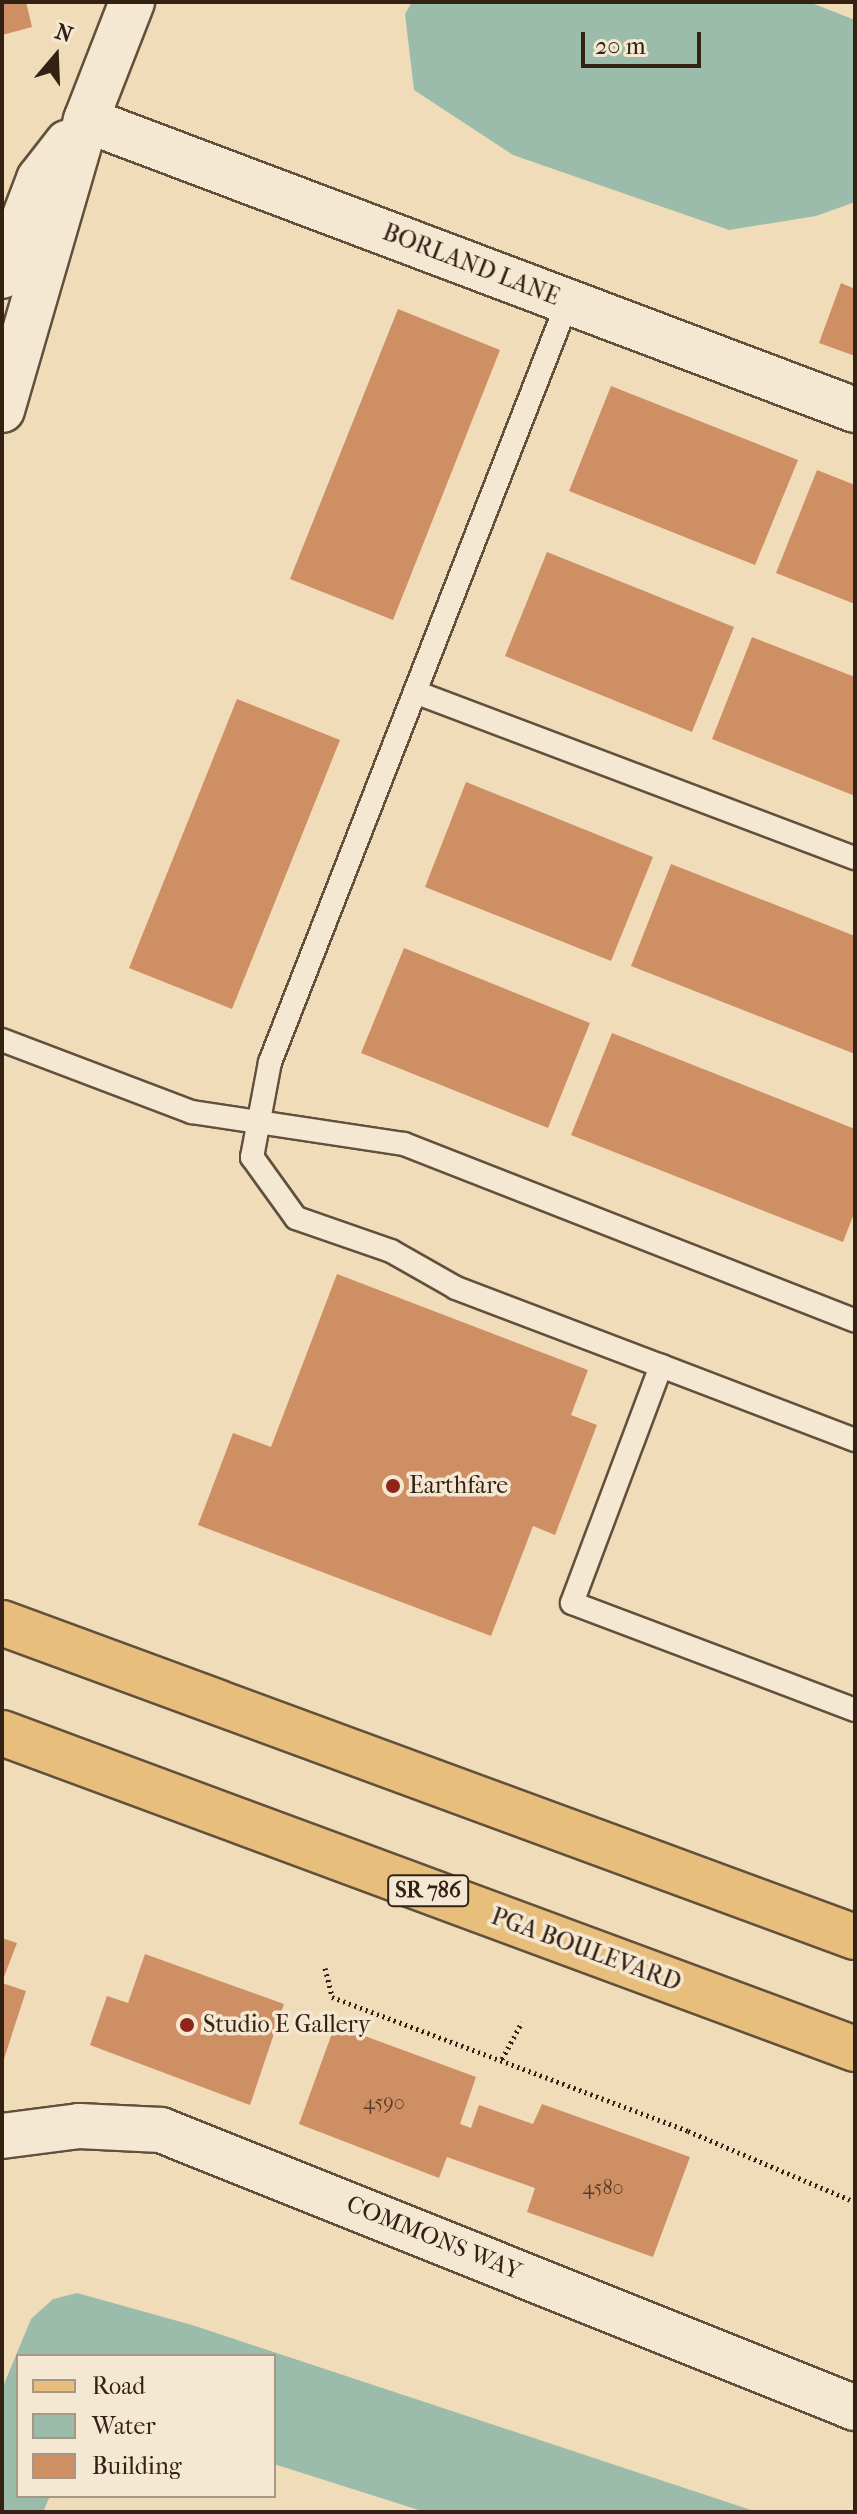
<!DOCTYPE html>
<style>
body{margin:0}
#map{position:relative;width:857px;height:2514px;overflow:hidden;background:#f0dcb9;font-family:"IM FELL French Canon",serif}
div>[style]{position:absolute}
[style*='--x']{left:calc(var(--x)*1px);top:calc(var(--y)*1px);width:calc(var(--w)*1px);rotate:calc(var(--a)*1deg)}
.water>*{inset:0;background:#9bbcaa}
.building>*{inset:0;background:#cf8f65}
.path>*{height:5px;margin-top:-2.5px;transform-origin:0;background:repeating-linear-gradient(90deg,#332114 0 2px,transparent 0 6px)}
.roads{filter:drop-shadow(2px 0 #62503d) drop-shadow(-2px 0 #62503d) drop-shadow(0 2px #62503d) drop-shadow(0 -2px #62503d)}
.lane>*{height:22px;margin:-11px;padding:0 11px;transform-origin:11px;border-radius:11px;background:#f5e8d2}
.street>*{height:44px;margin:-22px;padding:0 22px;transform-origin:22px;border-radius:22px;background:#f5e8d2}
.primary>*{height:44px;margin:-22px;padding:0 22px;transform-origin:22px;border-radius:22px;background:#e8be7c}
.dots>*{width:22px;height:22px;translate:-50% -50%;box-sizing:border-box;border:4px solid #f5e8d2;border-radius:50%}
span{translate:-50% -50%;white-space:nowrap;text-align:center;line-height:1.15;-webkit-text-stroke:7px #f5e8d2;paint-order:stroke}
.number-label{font-size:20px;color:#5a3c28}
.number-label span{-webkit-text-stroke-width:0}
.shield-label span{padding:2px 6px;background:#f5e8d2;border:2px solid;border-radius:6px;-webkit-text-stroke-width:0}
.shield-label{font-size:22px;color:#332114;font-weight:700}
.street-label{font-size:24px;color:#332114}
.poi-label{font-size:24px;color:#332114}
.left{translate:0 -50%;text-align:left}
.frame{position:absolute;inset:0;border:4px solid #332114;pointer-events:none}
.legend{position:absolute;left:16px;top:2354px;width:260px;height:144px;box-sizing:border-box;background:#f5e8d2;border:2px solid #a79886;margin:0;padding:10px 14px;list-style:none;font-size:24px;color:#332114}
.legend li{display:flex;align-items:center;gap:16px;height:40px}
.legend b{width:40px;border:2px solid #a79886}
.north{position:absolute;left:16px;top:16px;width:80px;height:80px;-webkit-text-stroke:6px #f5e8d2;paint-order:stroke;rotate:19deg;font-size:22px;font-weight:700;line-height:32px;text-align:center;color:#332114}
.north::after{content:'';display:block;margin:auto;width:28px;height:36px;background:#332114;clip-path:polygon(50% 0,100% 100%,50% 72%,0 100%)}
.scale{position:absolute;left:581px;top:32px;width:120px;height:36px;box-sizing:border-box;border:4px solid #332114;border-top:0;padding-left:10px;font-size:24px;line-height:28px;white-space:nowrap;color:#332114;-webkit-text-stroke:6px #f5e8d2;paint-order:stroke}
</style>
<div id="map">
<div class="water">
<i style="clip-path:polygon(412px 2px,809px 2px,855px 20px,855px 202px,816px 216px,729px 230px,513px 155px,414px 90px,405px 14px)"></i>
<i style="clip-path:polygon(77px 2293px,192px 2325px,757px 2512px,425px 2512px,274px 2464px,274px 2356px,18px 2356px,18px 2496px,50px 2496px,43px 2512px,2px 2512px,2px 2389px,31px 2319px,53px 2299px)"></i>
</div>
<div class="building">
<i style="clip-path:polygon(2px 2px,26px 2px,32px 27px,2px 35px)"></i>
<i style="clip-path:polygon(841px 283px,855px 289px,855px 356px,819px 343px)"></i>
<i style="clip-path:polygon(398px 309px,500px 350px,393px 620px,290px 579px)"></i>
<i style="clip-path:polygon(611px 386px,798px 460px,755px 565px,569px 491px)"></i>
<i style="clip-path:polygon(817px 470px,855px 485px,855px 604px,776px 573px)"></i>
<i style="clip-path:polygon(547px 552px,734px 627px,692px 732px,505px 656px)"></i>
<i style="clip-path:polygon(752px 637px,855px 677px,855px 796px,712px 739px)"></i>
<i style="clip-path:polygon(237px 699px,340px 740px,232px 1009px,129px 968px)"></i>
<i style="clip-path:polygon(466px 782px,653px 857px,611px 961px,425px 887px)"></i>
<i style="clip-path:polygon(671px 864px,855px 936px,855px 1054px,631px 966px)"></i>
<i style="clip-path:polygon(404px 948px,590px 1023px,548px 1128px,361px 1053px)"></i>
<i style="clip-path:polygon(612px 1033px,855px 1129px,855px 1211px,843px 1242px,571px 1135px)"></i>
<i style="clip-path:polygon(337px 1274px,588px 1370px,571px 1415px,597px 1425px,555px 1535px,533px 1526px,491px 1636px,198px 1525px,233px 1433px,271px 1447px)"></i>
<i style="clip-path:polygon(2px 1938px,17px 1943px,2px 1982px)"></i>
<i style="clip-path:polygon(145px 1954px,284px 2004px,250px 2105px,90px 2045px,107px 1996px,128px 2003px)"></i>
<i style="clip-path:polygon(2px 1983px,26px 1991px,3px 2062px,2px 2062px)"></i>
<i style="clip-path:polygon(335px 2025px,476px 2077px,460px 2124px,471px 2128px,479px 2105px,533px 2124px,542px 2104px,690px 2157px,653px 2257px,527px 2212px,535px 2188px,447px 2157px,439px 2178px,299px 2124px)"></i>
</div>
<div class="path">
<i style="--x:325;--y:1968;--w:30;--a:76"></i>
<i style="--x:332;--y:1997;--w:380;--a:20.6"></i>
<i style="--x:688;--y:2131;--w:181;--a:23"></i>
<i style="--x:502;--y:2059;--w:42;--a:-61.6"></i>
</div>
<div class="roads">
<div class="lane">
<i style="--x:568;--y:301;--w:817;--a:111.38"></i>
<i style="--x:270;--y:1062;--w:97;--a:100.7"></i>
<i style="--x:252;--y:1157;--w:75;--a:54.2"></i>
<i style="--x:296;--y:1218;--w:101;--a:19.2"></i>
<i style="--x:391;--y:1251;--w:75;--a:29.6"></i>
<i style="--x:456;--y:1288;--w:219;--a:20.8"></i>
<i style="--x:415;--y:692;--w:470;--a:20.7"></i>
<i style="--x:2;--y:1040;--w:203;--a:20.8"></i>
<i style="--x:192;--y:1112;--w:214;--a:8.6"></i>
<i style="--x:404;--y:1144;--w:484;--a:21.4"></i>
<i style="--x:855;--y:1440;--w:208;--a:-159.1"></i>
<i style="--x:661;--y:1366;--w:253;--a:110.6"></i>
<i style="--x:572;--y:1603;--w:303;--a:20.7"></i>
</div>
<div class="street">
<i style="--x:86;--y:120;--w:822;--a:20.66"></i>
<i style="--x:2;--y:276;--w:104;--a:-69.1"></i>
<i style="--x:39;--y:179;--w:46;--a:-52.1"></i>
<i style="--x:2;--y:410;--w:302;--a:-73.8"></i>
<i style="--x:86;--y:120;--w:127;--a:-68.7"></i>
<i style="--x:2;--y:2136;--w:78;--a:-7.4"></i>
<i style="--x:79;--y:2126;--w:82;--a:2.8"></i>
<i style="--x:161;--y:2130;--w:748;--a:21.83"></i>
</div>
<div class="primary">
<i style="--x:2;--y:1623;--w:909;--a:20.21"></i>
<i style="--x:2;--y:1733;--w:910;--a:20.33"></i>
</div>
</div>
<div class="dots">
<i style="left:393px;top:1486px;background:#8f2418"></i>
<i style="left:187px;top:2025px;background:#8f2418"></i>
</div>
<div class="number-label">
<span style="left:384px;top:2102px">4590</span>
<span style="left:603px;top:2187px">4580</span>
</div>
<div class="shield-label">
<span style="left:428px;top:1891px">SR 786</span>
</div>
<div class="street-label">
<span style="left:471px;top:265px;rotate:21deg">BORLAND LANE</span>
<span style="left:586px;top:1950px;rotate:20deg">PGA BOULEVARD</span>
<span style="left:434px;top:2238px;rotate:22deg">COMMONS WAY</span>
</div>
<div class="poi-label">
<span class="left" style="left:409px;top:1486px">Earthfare</span>
<span class="left" style="left:203px;top:2025px">Studio E Gallery</span>
</div>
<div class="frame"></div>
<ul class="legend">
<li><b style="height:10px;background:#e8be7c"></b>Road</li>
<li><b style="height:22px;background:#9bbcaa"></b>Water</li>
<li><b style="height:22px;background:#cf8f65"></b>Building</li>
</ul>
<div class="north">N</div>
<div class="scale">20 m</div>
</div>
